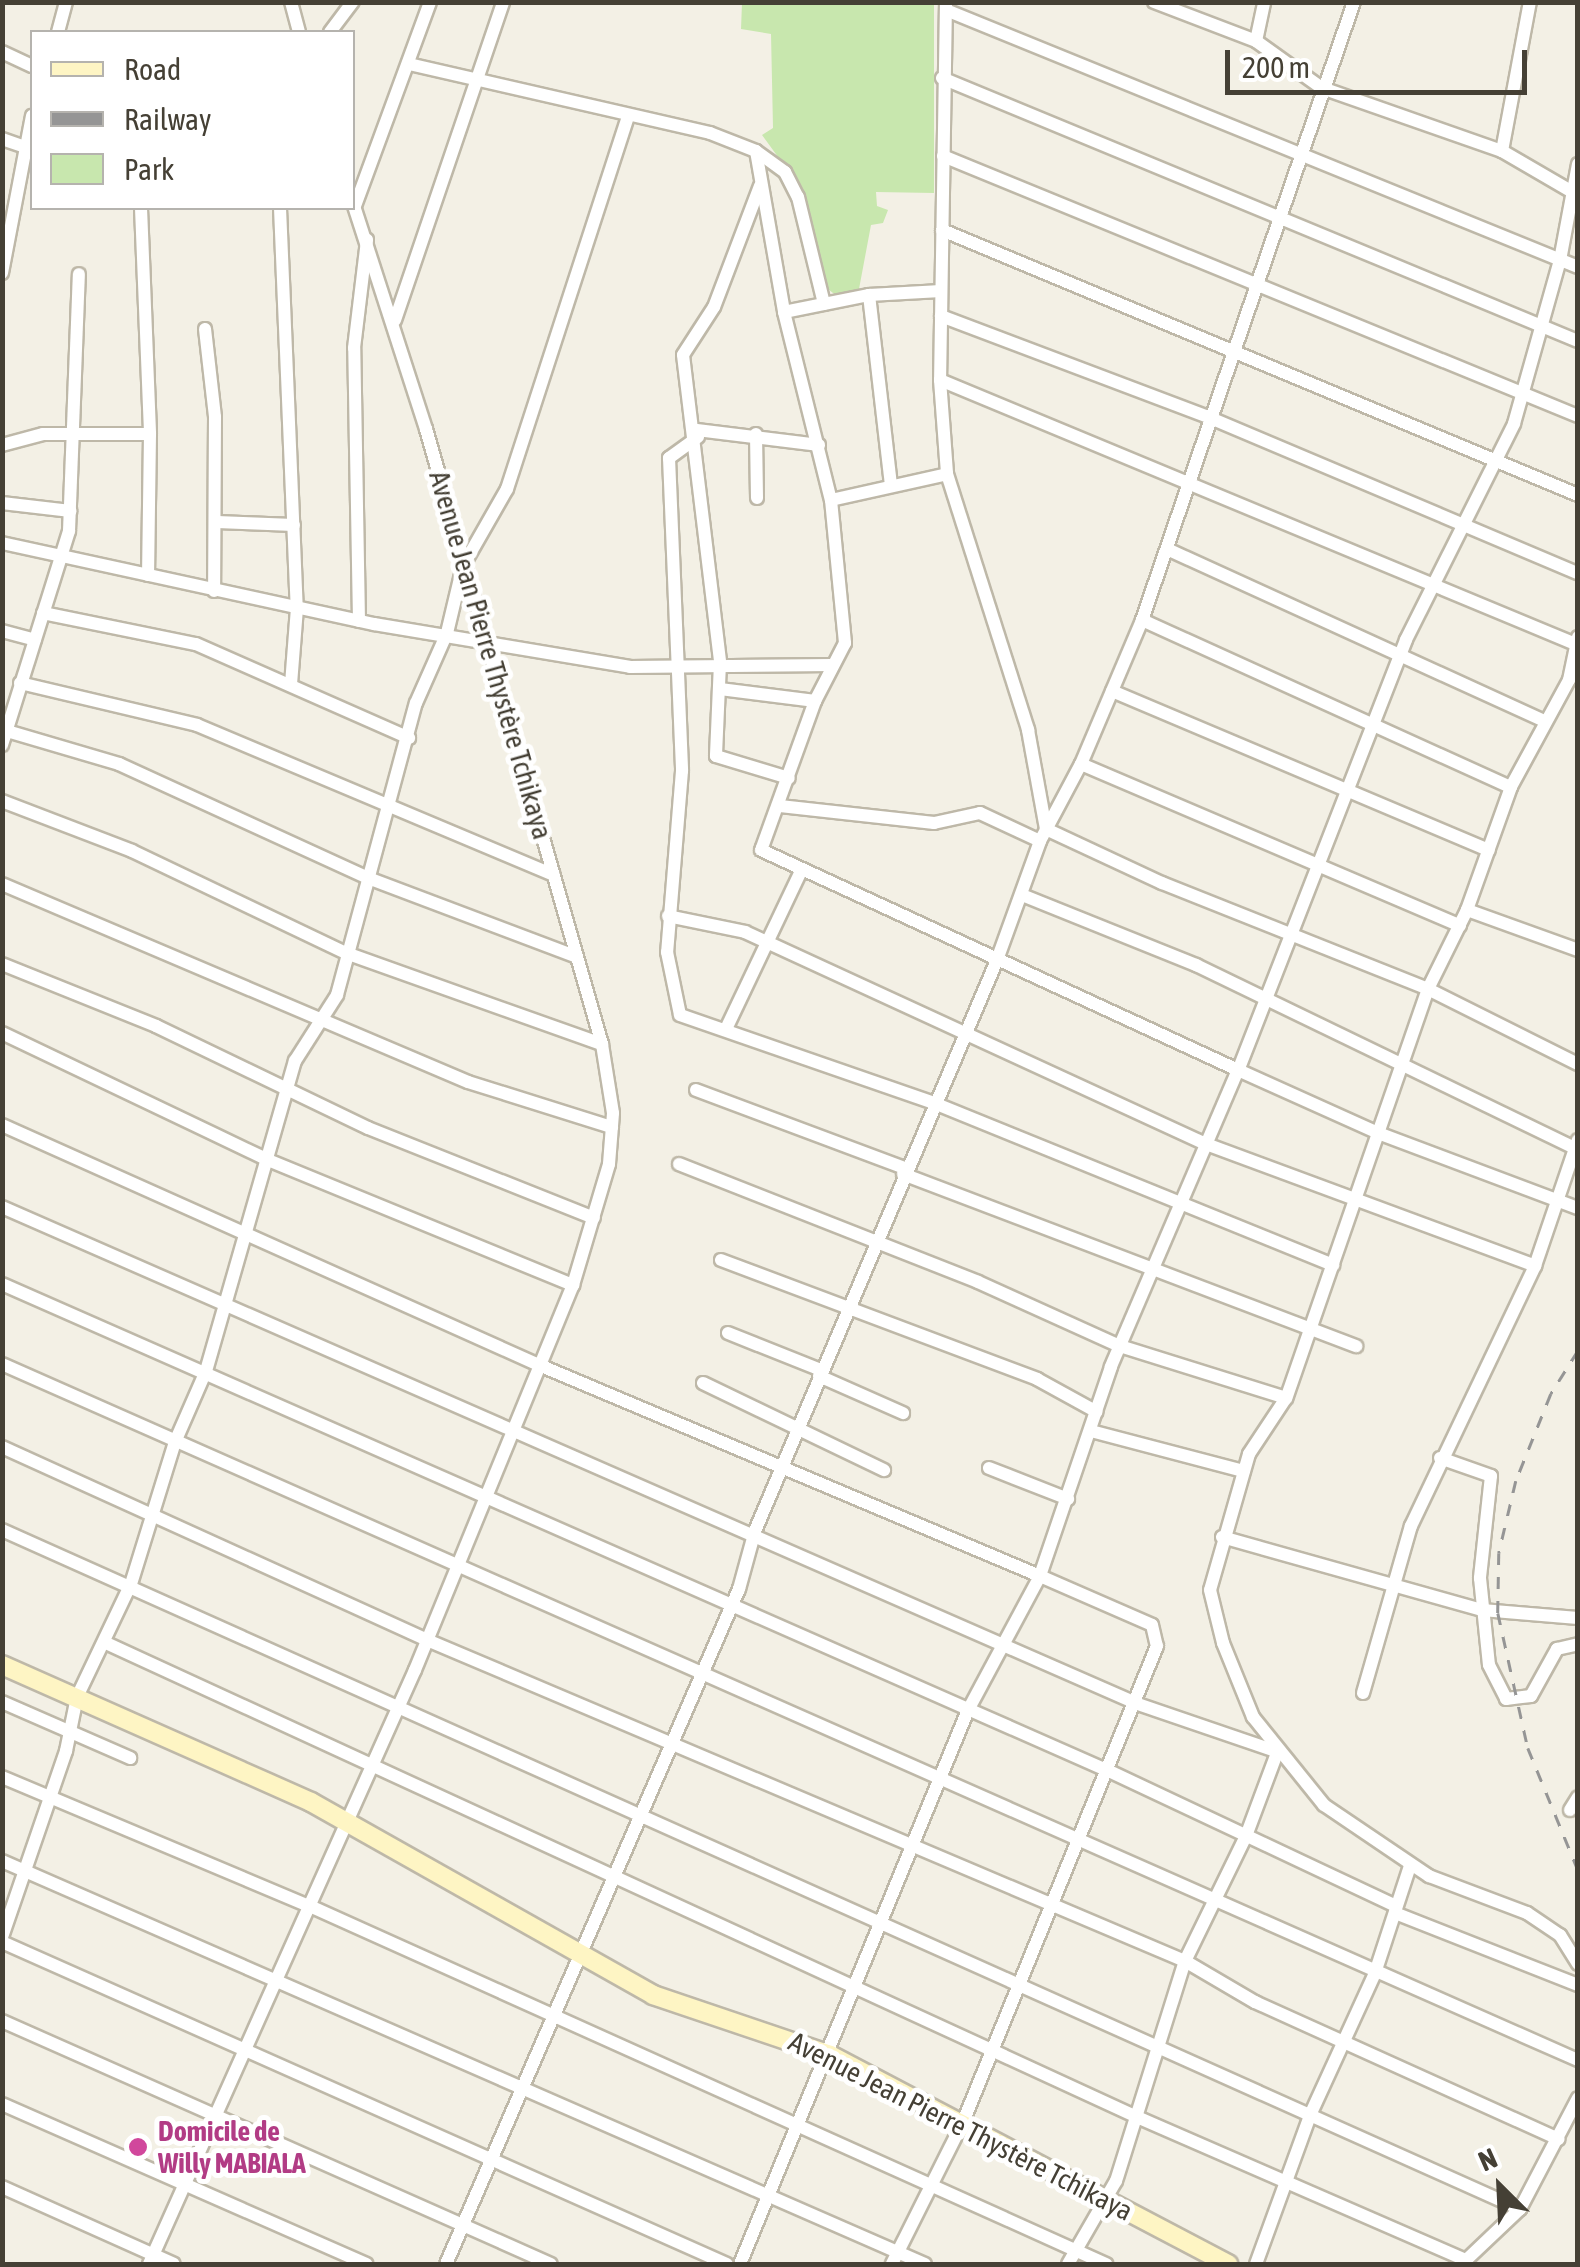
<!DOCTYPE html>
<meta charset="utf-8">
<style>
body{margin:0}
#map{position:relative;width:1580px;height:2267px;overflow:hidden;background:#f3f0e5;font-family:"Asap Condensed",sans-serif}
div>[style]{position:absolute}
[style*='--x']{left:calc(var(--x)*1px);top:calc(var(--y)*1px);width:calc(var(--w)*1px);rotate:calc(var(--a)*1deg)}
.green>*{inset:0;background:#c8e7ae}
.roads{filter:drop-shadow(2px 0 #beb8a8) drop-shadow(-2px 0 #beb8a8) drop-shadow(0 2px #beb8a8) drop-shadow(0 -2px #beb8a8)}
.street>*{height:12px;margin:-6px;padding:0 6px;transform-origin:6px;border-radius:6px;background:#fff}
.secondary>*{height:18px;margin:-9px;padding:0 9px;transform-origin:9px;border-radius:9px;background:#fef5c4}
.rail>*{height:2.5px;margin-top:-1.25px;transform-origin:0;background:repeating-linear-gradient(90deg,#959595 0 12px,transparent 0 24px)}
.dots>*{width:28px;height:28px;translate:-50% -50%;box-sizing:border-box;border:5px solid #fff;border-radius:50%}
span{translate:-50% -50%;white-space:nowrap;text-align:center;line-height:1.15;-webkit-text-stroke:10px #fff;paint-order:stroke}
.street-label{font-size:28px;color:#454035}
.hotel-label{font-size:28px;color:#b23c85;font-weight:700}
.left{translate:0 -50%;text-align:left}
.frame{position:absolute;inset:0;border:5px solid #454035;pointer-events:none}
.legend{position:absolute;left:30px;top:30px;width:325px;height:180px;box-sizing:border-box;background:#fff;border:2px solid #b5b3ae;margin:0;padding:12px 18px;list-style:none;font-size:30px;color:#454035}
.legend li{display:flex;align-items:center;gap:20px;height:50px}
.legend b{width:50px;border:2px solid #b5b3ae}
.north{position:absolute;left:1450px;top:2137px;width:100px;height:100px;-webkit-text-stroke:8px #fff;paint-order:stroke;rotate:336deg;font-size:28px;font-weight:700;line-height:40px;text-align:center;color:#454035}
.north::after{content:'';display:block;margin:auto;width:35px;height:45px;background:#454035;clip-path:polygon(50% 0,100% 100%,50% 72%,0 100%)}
.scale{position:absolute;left:1225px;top:50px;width:302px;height:45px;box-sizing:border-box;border:5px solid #454035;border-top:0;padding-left:12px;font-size:30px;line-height:35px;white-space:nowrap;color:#454035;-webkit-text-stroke:8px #fff;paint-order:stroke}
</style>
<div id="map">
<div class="green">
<i style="clip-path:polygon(742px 3px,934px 3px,934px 193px,876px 192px,877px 206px,888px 210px,883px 223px,871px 225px,859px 289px,838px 297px,823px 285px,800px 187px,762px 135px,773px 128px,771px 34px,741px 29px)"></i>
</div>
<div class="roads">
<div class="street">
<i style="--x:291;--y:2;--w:31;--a:75"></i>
<i style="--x:946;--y:2;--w:378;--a:90.9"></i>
<i style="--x:940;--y:380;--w:94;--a:85.7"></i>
<i style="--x:947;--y:474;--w:269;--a:72.4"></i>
<i style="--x:1028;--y:730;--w:101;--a:79.7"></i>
<i style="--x:1046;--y:829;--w:128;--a:25"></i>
<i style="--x:1162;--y:883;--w:286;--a:21.7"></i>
<i style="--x:1428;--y:989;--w:168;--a:26.6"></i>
<i style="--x:1154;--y:2;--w:109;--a:20.9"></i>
<i style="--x:1256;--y:41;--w:81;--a:35.5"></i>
<i style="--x:1322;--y:88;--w:191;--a:19.3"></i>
<i style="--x:1502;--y:151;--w:86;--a:30.2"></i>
<i style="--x:946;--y:10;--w:682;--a:22.13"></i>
<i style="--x:58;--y:32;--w:31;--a:-75"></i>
<i style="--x:330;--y:32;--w:38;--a:-53"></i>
<i style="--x:1256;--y:41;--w:40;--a:-78"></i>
<i style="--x:2;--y:52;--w:33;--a:25"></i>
<i style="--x:409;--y:64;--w:309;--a:12.9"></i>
<i style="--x:710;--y:133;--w:49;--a:21.4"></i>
<i style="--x:756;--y:151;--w:163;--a:80.1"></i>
<i style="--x:784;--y:312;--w:194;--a:76"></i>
<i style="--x:831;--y:500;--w:144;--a:84.4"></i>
<i style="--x:845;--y:643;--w:65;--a:117.3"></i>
<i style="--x:815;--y:701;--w:158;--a:109.9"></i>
<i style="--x:761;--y:850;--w:525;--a:24.76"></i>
<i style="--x:1238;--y:1070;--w:323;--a:113.2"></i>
<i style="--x:1111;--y:1367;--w:221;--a:108.8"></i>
<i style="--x:1040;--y:1576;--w:122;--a:23.6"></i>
<i style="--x:1152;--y:1625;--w:22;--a:77"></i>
<i style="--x:1157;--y:1646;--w:514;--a:112.17"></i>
<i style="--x:963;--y:2122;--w:159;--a:116.6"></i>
<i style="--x:942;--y:78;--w:688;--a:22.47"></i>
<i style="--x:2;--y:139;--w:21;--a:19"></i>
<i style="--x:756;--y:151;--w:36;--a:36"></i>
<i style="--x:785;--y:172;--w:28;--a:63"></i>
<i style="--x:798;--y:197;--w:110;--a:76.3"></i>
<i style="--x:1502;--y:151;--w:152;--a:-79.4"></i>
<i style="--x:943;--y:156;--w:686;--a:22.27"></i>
<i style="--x:1578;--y:164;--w:98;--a:100.6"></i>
<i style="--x:1560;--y:260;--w:170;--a:105.7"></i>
<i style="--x:1514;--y:424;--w:241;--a:116.6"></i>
<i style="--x:1406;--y:640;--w:462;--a:111.3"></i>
<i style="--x:1238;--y:1070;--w:154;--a:24.2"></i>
<i style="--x:1378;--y:1133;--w:214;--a:20.6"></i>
<i style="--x:760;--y:186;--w:129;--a:110.8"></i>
<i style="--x:714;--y:307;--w:57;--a:122.9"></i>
<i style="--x:683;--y:355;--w:310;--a:83.1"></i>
<i style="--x:720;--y:663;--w:93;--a:92.5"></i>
<i style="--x:716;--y:756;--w:76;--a:16.8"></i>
<i style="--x:355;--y:206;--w:217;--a:-69.8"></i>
<i style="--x:141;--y:208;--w:226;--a:87.7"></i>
<i style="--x:150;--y:434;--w:141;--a:90.8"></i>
<i style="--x:280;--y:208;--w:400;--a:87.6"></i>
<i style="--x:297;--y:608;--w:76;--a:94.5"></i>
<i style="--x:942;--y:230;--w:689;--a:22.62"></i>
<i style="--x:2;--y:273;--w:160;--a:-79.2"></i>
<i style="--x:869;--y:295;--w:192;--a:83.4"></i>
<i style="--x:784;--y:312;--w:87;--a:-11.3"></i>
<i style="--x:869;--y:295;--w:72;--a:-3.2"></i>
<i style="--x:941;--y:316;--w:285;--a:20.7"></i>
<i style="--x:1208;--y:417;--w:402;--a:22.9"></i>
<i style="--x:395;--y:320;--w:336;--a:-71.2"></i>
<i style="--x:205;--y:329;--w:89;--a:83.5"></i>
<i style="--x:215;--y:417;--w:174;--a:90.3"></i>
<i style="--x:940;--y:380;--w:691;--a:22.56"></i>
<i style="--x:697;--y:430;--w:123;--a:7"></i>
<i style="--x:756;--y:434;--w:64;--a:89.1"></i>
<i style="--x:698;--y:437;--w:36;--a:144"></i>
<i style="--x:669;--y:458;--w:313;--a:87.6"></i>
<i style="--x:682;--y:771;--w:182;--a:94.7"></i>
<i style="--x:667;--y:952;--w:64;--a:78.3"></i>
<i style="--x:680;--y:1015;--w:269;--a:19.1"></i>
<i style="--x:934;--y:1103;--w:431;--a:22.1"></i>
<i style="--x:2;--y:445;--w:42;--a:-15"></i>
<i style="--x:43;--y:434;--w:107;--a:0"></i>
<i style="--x:831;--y:500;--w:119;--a:-12.6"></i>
<i style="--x:2;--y:503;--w:69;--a:6.6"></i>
<i style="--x:217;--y:522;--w:77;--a:2.2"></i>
<i style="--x:2;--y:543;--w:381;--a:12.3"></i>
<i style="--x:374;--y:624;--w:260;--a:9.5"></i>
<i style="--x:630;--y:667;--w:202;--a:-0.6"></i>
<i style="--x:1167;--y:549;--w:415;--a:24.5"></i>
<i style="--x:43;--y:613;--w:156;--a:11.5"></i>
<i style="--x:196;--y:644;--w:233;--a:23.8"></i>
<i style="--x:1142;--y:620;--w:405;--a:24.4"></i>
<i style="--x:359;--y:621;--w:273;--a:-91"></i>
<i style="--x:354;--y:348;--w:109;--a:-83.1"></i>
<i style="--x:2;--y:631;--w:34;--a:15"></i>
<i style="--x:1578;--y:637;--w:44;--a:101.8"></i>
<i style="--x:1569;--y:680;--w:122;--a:118.5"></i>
<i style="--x:1511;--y:787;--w:131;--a:109.7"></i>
<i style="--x:1467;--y:910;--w:88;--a:116.3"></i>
<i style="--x:1428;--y:989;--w:433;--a:109.1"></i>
<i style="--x:1286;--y:1398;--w:67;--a:123.5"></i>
<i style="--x:1249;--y:1454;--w:141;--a:106"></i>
<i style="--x:1210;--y:1590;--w:55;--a:76.2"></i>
<i style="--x:1223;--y:1643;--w:80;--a:67.9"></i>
<i style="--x:1253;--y:1717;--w:113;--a:51.1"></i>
<i style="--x:1324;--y:1805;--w:127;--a:34.1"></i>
<i style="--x:1429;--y:1876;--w:105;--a:20.7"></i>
<i style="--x:1527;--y:1913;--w:40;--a:34"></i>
<i style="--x:1560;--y:1935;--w:34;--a:58"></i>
<i style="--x:20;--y:683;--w:182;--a:13.3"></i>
<i style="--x:197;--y:725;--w:387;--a:22.8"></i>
<i style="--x:720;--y:689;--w:96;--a:7.2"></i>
<i style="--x:1112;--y:691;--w:409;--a:22.9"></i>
<i style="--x:7;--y:731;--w:117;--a:16.4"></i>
<i style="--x:119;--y:764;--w:274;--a:24.6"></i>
<i style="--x:368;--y:878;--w:223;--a:20.7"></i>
<i style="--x:2;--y:745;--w:224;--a:-72.6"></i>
<i style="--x:69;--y:531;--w:257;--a:-87.8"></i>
<i style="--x:1081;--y:764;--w:412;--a:23.1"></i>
<i style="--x:2;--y:801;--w:139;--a:21"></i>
<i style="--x:132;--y:851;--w:237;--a:25.5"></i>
<i style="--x:346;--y:953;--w:272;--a:19.6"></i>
<i style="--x:780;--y:806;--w:155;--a:6.3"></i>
<i style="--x:934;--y:823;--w:47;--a:-12.3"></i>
<i style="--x:980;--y:813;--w:66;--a:25"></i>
<i style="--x:2;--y:884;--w:506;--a:23.02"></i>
<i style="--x:468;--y:1082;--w:151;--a:17.4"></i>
<i style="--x:1022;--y:895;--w:188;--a:21.9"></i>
<i style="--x:1196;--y:965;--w:420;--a:25.8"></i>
<i style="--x:1467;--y:910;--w:118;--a:19.8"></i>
<i style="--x:668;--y:916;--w:79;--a:11.7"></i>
<i style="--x:745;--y:932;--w:507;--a:24.7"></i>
<i style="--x:1206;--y:1144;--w:351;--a:20.3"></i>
<i style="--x:2;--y:964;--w:166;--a:21.9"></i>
<i style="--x:156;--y:1026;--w:235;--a:25.7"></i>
<i style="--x:368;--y:1128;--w:243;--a:21.7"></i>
<i style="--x:726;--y:1029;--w:175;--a:-64.6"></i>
<i style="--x:2;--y:1033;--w:295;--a:25.5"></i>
<i style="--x:268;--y:1160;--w:330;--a:22.3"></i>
<i style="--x:696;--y:1090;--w:223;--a:20.5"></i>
<i style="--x:2;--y:1125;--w:588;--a:24.08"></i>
<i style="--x:539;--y:1365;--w:544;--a:22.84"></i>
<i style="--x:1040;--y:1576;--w:152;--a:118.2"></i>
<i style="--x:968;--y:1710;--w:599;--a:112.37"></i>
<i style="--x:679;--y:1164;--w:321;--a:21.5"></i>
<i style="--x:978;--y:1282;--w:156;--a:24.3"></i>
<i style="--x:1120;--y:1346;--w:174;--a:17.4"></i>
<i style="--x:903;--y:1174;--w:485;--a:20.8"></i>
<i style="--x:2;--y:1207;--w:1240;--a:23.63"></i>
<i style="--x:1138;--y:1704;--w:145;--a:18.9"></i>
<i style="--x:721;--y:1260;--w:338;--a:20.6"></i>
<i style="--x:1037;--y:1379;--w:68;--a:28.8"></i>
<i style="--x:2;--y:1284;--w:1209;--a:23.75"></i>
<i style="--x:1109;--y:1771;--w:313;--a:25.2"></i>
<i style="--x:728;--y:1333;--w:100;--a:21.7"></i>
<i style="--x:2;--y:1364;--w:1723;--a:23.83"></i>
<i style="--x:819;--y:1376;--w:92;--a:23.8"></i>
<i style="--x:703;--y:1383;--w:201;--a:25.7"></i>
<i style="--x:1091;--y:1431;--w:158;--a:14.7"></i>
<i style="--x:2;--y:1447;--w:467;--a:24.4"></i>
<i style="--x:427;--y:1640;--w:823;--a:22.95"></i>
<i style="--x:1185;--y:1961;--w:81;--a:30.4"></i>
<i style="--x:1255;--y:2002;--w:333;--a:24.3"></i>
<i style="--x:1440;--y:1458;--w:54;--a:19.4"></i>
<i style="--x:1491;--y:1476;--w:103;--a:96.2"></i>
<i style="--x:1480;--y:1578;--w:87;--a:84.1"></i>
<i style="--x:1489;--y:1665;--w:38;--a:63"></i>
<i style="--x:1506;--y:1699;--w:25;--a:-7"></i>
<i style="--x:1531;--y:1696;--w:54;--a:-61"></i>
<i style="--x:1557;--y:1649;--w:22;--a:-13"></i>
<i style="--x:989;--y:1468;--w:85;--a:21.4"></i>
<i style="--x:2;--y:1530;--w:1663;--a:24.1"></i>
<i style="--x:1222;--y:1537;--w:270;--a:15.7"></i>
<i style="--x:1482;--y:1610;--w:96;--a:4.8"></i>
<i style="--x:106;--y:1643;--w:1135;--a:24.69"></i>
<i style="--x:1137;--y:2117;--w:359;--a:23.5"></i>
<i style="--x:1363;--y:1693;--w:174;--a:-74"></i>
<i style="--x:1411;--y:1526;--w:288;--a:-64.5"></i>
<i style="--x:1535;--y:1266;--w:133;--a:-71.2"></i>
<i style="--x:2;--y:1702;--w:140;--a:23.6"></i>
<i style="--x:2;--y:1777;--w:336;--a:22.8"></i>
<i style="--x:312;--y:1907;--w:871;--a:24.21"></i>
<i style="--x:1570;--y:1810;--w:15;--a:-58"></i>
<i style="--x:2;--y:1861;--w:1007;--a:23.59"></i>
<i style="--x:1395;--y:1913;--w:197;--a:21.5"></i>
<i style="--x:2;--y:1937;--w:197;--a:-71"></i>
<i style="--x:66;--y:1751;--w:55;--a:-78.5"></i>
<i style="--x:77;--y:1697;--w:125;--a:-64.5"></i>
<i style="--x:131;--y:1584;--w:149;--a:-72.8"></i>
<i style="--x:175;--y:1442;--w:77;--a:-66.4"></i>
<i style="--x:206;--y:1371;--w:323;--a:-74"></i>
<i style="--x:295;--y:1061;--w:78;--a:-57.5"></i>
<i style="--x:337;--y:995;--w:302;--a:-74.9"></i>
<i style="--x:416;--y:703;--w:77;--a:-66.1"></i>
<i style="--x:447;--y:633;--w:69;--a:-76.6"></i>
<i style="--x:463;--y:566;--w:89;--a:-60.3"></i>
<i style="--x:507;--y:489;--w:391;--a:-72"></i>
<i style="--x:2;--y:1942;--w:793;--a:23.95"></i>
<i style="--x:2;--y:2021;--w:600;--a:23.88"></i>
<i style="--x:2;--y:2104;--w:398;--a:23.7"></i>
<i style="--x:2;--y:2187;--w:188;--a:24.1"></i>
<i style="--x:1463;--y:2263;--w:79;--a:-43.5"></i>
<i style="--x:1520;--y:2209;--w:125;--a:-62.4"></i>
<i style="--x:149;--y:2264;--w:651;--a:-65.88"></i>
<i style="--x:415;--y:1670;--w:416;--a:-67.7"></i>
<i style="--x:573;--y:1285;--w:126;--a:-73.4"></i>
<i style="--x:609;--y:1164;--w:51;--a:-85.5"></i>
<i style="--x:613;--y:1113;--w:70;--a:-99.1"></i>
<i style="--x:602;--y:1044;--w:640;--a:-105.97"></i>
<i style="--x:426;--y:429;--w:241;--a:-107.9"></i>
<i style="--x:446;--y:2264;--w:736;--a:-66.54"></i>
<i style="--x:739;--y:1589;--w:60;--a:-74.6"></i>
<i style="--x:755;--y:1531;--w:620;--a:-67.03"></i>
<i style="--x:997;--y:960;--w:127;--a:-70.1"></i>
<i style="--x:1040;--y:841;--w:87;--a:-62"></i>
<i style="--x:1081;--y:764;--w:156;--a:-67"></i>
<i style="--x:1142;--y:620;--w:653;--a:-71.07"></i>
<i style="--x:1068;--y:2264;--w:96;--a:-60"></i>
<i style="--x:1116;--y:2181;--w:231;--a:-72.6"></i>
<i style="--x:1185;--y:1961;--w:139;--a:-64"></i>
<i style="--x:1246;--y:1836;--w:89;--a:-69.5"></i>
<i style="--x:1256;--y:2264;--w:161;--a:-70"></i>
<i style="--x:1311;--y:2113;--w:154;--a:-65.4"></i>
<i style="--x:1375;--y:1973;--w:113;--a:-71.9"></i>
</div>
<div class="secondary">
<i style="--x:2;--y:1665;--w:338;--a:23.9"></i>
<i style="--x:311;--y:1802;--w:393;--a:29.4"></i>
<i style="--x:653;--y:1995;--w:187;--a:18.7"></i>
<i style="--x:830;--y:2055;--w:450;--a:27.7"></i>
</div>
</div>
<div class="rail">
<i style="--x:1578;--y:1351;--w:51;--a:122.1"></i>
<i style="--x:1551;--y:1394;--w:94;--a:111.9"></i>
<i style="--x:1516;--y:1481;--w:74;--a:103.3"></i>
<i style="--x:1499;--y:1553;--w:60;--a:91"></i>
<i style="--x:1498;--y:1613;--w:138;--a:77.5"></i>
<i style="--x:1528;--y:1748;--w:132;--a:67.7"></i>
</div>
<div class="dots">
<i style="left:138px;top:2147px;background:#d1479c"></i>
</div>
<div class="street-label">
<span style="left:491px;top:655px;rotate:74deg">Avenue Jean Pierre Thystère Tchikaya</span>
<span style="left:961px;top:2126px;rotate:27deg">Avenue Jean Pierre Thystère Tchikaya</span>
</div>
<div class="hotel-label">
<span class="left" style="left:158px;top:2147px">Domicile de<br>Willy MABIALA</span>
</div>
<div class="frame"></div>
<ul class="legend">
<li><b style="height:12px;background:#fef5c4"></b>Road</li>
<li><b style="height:12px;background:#959595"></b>Railway</li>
<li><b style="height:28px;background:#c8e7ae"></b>Park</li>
</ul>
<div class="north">N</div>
<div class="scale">200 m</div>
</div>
